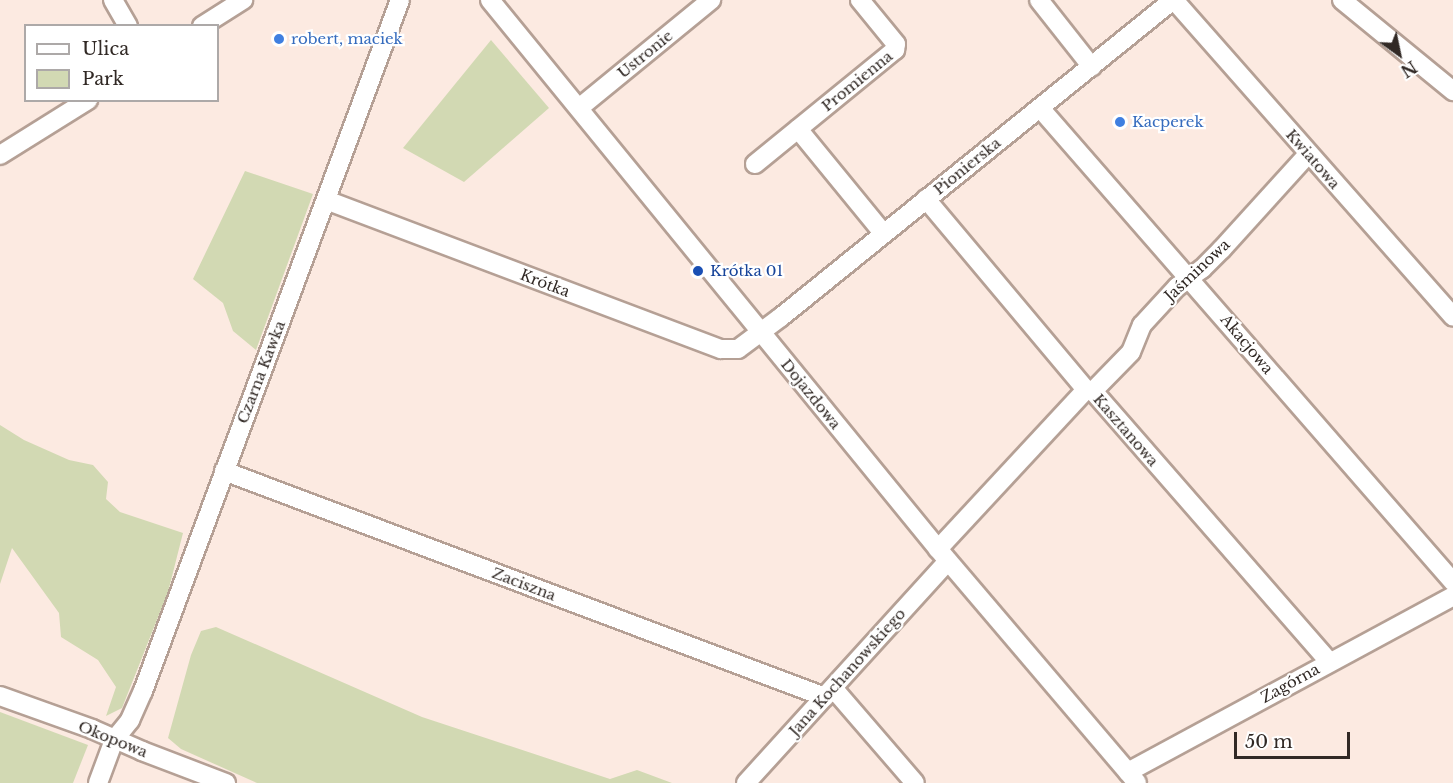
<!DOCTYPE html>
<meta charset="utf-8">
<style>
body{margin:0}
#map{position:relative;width:1453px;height:783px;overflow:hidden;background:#fceae1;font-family:"Libre Baskerville",serif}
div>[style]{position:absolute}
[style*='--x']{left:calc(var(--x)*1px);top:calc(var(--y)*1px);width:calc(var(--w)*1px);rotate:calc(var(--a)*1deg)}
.green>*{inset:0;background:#d2d9b3}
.roads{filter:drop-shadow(2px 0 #b5a095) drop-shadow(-2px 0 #b5a095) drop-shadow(0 2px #b5a095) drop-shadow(0 -2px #b5a095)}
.street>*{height:18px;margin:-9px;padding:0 9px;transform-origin:9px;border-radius:9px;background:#fff}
.dots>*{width:16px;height:16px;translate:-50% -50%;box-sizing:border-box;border:3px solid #fff;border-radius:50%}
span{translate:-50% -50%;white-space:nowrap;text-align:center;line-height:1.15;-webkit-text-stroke:4.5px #fff;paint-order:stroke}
.shop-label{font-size:15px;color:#366cbe}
.left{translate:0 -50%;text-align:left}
.street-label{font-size:15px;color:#312925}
.transit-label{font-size:15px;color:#164399}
.legend{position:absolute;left:24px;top:24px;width:195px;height:78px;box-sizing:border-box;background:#fff;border:2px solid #ada9a8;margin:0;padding:8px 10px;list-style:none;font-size:18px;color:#312925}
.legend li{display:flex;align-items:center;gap:12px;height:30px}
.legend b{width:30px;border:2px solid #ada9a8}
.north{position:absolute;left:1369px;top:24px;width:60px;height:60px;-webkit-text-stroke:4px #fff;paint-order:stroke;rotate:147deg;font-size:16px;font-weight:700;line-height:24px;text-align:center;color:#312925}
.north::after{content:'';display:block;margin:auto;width:21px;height:27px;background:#312925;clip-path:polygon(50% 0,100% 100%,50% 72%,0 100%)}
.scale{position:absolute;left:1234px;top:732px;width:116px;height:27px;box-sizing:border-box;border:3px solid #312925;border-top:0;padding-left:8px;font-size:18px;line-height:21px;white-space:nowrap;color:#312925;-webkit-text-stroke:4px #fff;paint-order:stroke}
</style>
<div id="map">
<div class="green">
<i style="clip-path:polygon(491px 40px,549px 108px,464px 182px,403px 148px)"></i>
<i style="clip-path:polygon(245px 171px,313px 194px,256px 350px,233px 331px,223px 303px,193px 279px)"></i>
<i style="clip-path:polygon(0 425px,24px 440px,69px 460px,93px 465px,108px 482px,106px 499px,120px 512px,183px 533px,168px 592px,122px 708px,106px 716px,116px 687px,98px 660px,61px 637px,59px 613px,12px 548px,0 584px)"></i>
<i style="clip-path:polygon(216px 627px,422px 717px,610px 779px,637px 770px,672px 783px,257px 783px,181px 749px,168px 738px,191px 655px,201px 631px)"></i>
<i style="clip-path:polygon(0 712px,88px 745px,73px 783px,0 783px)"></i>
</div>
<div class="roads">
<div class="street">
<i style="--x:113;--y:0;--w:30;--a:60"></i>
<i style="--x:490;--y:0;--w:709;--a:50.78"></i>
<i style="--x:938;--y:549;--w:307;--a:49.6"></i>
<i style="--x:1039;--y:0;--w:85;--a:51.7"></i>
<i style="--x:1174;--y:0;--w:422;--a:48.6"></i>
<i style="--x:1342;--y:0;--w:144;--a:39.3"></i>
<i style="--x:202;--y:26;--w:49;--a:-32.4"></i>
<i style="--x:579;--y:108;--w:171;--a:-39.3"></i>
<i style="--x:1040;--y:108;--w:629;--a:48.93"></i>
<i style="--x:798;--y:129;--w:134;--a:50.7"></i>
<i style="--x:0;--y:155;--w:104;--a:-32"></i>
<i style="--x:755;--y:164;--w:181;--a:-39.2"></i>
<i style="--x:895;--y:50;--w:6;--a:-81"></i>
<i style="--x:896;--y:44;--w:57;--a:-129.3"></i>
<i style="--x:926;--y:199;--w:249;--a:50"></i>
<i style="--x:1086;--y:390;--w:7;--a:8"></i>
<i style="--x:1093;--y:391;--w:359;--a:48.9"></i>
<i style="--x:326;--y:200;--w:422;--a:20.7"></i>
<i style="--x:721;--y:349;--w:17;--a:0"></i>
<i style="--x:738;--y:349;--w:54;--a:-36.7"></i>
<i style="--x:781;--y:317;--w:504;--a:-38.96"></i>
<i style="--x:1093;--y:391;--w:54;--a:-45.7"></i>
<i style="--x:1131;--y:352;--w:29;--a:-68"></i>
<i style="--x:1142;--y:325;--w:52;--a:-47.4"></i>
<i style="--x:1177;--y:287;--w:31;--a:-36"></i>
<i style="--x:1202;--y:269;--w:28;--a:-45"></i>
<i style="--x:1222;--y:249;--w:128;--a:-47.8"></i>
<i style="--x:224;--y:471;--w:642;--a:20.61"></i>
<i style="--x:938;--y:549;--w:217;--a:-47.1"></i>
<i style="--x:833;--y:688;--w:125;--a:49.2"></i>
<i style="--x:0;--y:696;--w:98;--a:19.7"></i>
<i style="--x:92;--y:729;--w:55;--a:23.7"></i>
<i style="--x:142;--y:751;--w:90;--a:20.9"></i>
<i style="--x:1128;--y:772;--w:370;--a:-28.4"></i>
<i style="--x:98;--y:783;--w:46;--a:-69.6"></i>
<i style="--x:114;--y:740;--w:26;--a:-51"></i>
<i style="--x:130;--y:720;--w:32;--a:-66"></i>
<i style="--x:143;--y:691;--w:737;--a:-69.6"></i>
<i style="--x:746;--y:783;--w:300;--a:-47.7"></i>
</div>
</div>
<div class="dots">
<i style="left:279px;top:39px;background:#3f7fe0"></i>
<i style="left:1120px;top:122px;background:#3f7fe0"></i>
<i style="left:698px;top:271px;background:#1a4fb4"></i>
</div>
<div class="shop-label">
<span class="left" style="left:291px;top:39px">robert, maciek</span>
<span class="left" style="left:1132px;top:122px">Kacperek</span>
</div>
<div class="street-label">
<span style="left:645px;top:54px;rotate:-39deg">Ustronie</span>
<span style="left:857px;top:81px;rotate:-39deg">Promienna</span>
<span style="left:1313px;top:159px;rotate:49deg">Kwiatowa</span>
<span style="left:967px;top:166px;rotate:-39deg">Pionierska</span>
<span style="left:1197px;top:270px;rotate:-43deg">Jaśminowa</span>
<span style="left:545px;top:283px;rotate:21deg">Krótka</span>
<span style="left:1247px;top:344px;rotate:50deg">Akacjowa</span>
<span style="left:261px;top:372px;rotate:-69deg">Czarna Kawka</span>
<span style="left:811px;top:394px;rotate:51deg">Dojazdowa</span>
<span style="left:1126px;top:430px;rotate:49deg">Kasztanowa</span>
<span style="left:524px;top:584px;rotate:21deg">Zaciszna</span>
<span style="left:847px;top:672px;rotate:-48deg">Jana Kochanowskiego</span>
<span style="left:1290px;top:683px;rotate:-29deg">Zagórna</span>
<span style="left:113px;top:739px;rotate:22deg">Okopowa</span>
</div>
<div class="transit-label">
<span class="left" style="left:710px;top:271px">Krótka 01</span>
</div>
<ul class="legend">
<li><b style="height:8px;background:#fff"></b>Ulica</li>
<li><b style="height:16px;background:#d2d9b3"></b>Park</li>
</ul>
<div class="north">N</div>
<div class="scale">50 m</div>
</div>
